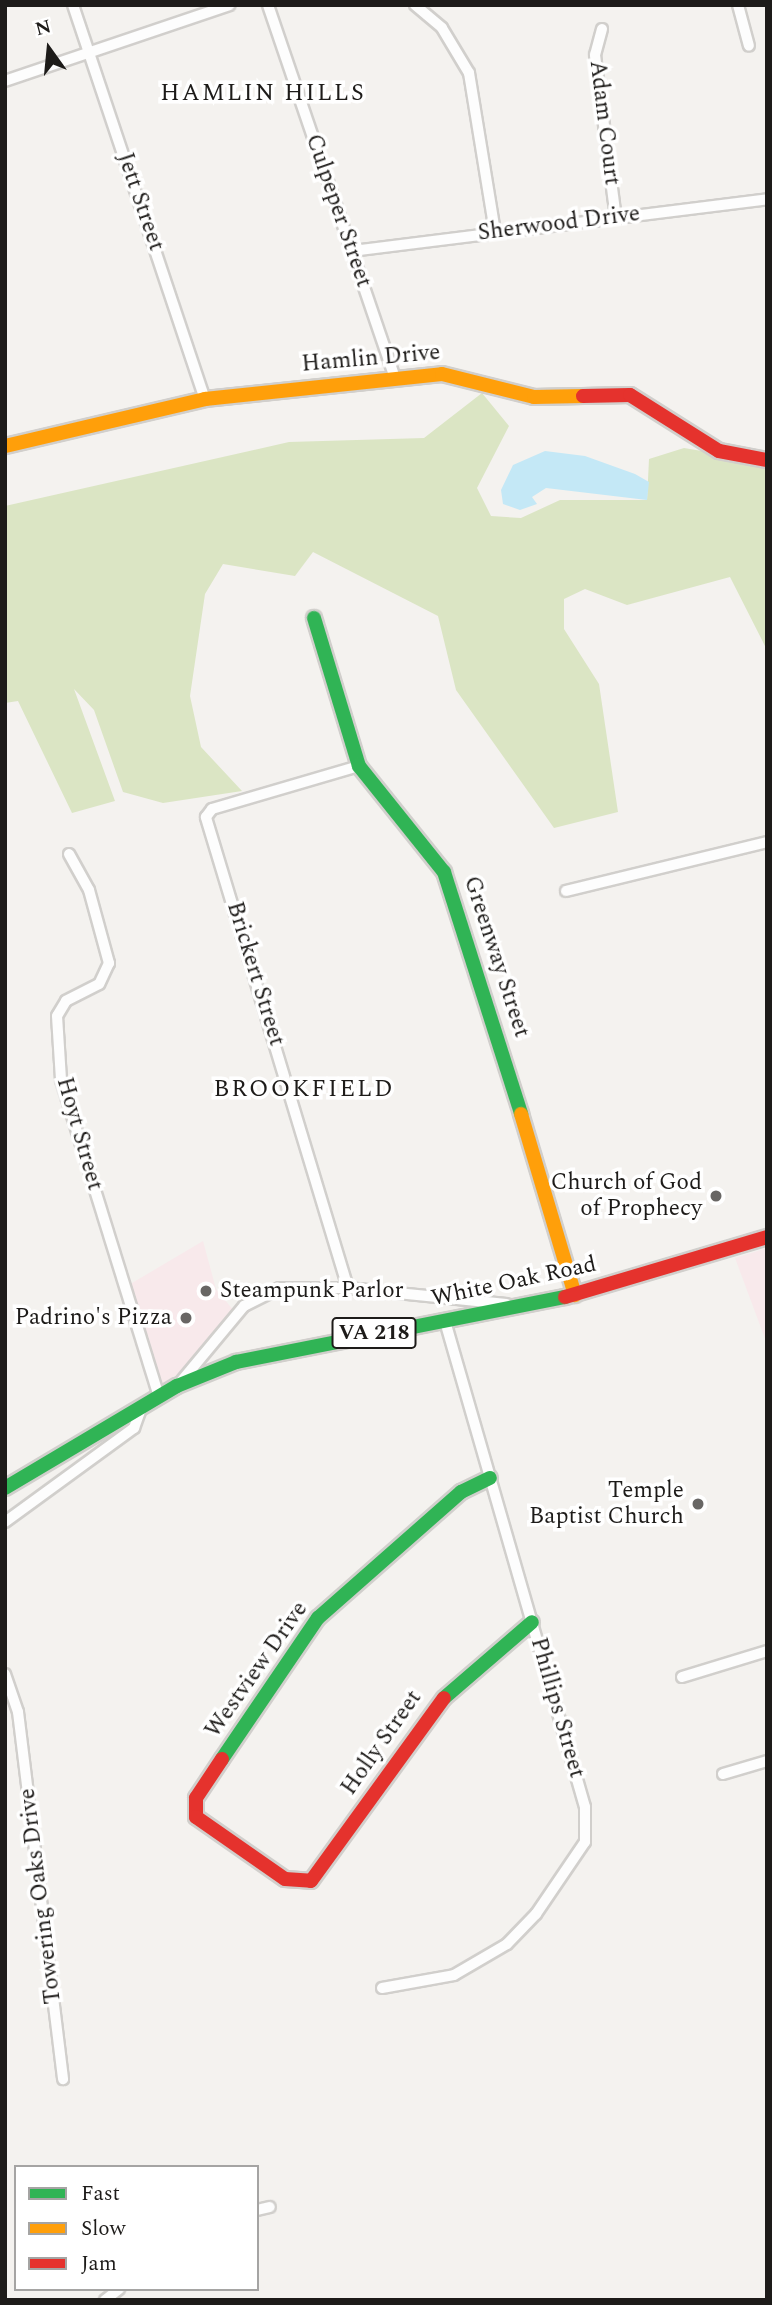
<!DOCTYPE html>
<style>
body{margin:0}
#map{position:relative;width:772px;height:2305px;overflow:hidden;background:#f4f2ef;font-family:Spectral,serif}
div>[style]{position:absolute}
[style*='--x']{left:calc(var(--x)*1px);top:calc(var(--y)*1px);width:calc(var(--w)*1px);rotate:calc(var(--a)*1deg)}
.commercial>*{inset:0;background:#f8e9eb}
.green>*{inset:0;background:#dbe5c4}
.water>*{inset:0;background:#c4e8f6}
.roads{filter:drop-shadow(2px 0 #d1cfcc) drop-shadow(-2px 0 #d1cfcc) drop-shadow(0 2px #d1cfcc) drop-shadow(0 -2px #d1cfcc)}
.street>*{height:10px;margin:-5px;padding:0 5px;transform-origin:5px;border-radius:5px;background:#fdfdfd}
.fast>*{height:14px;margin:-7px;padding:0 7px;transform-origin:7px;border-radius:7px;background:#30b455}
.slow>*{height:14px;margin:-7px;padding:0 7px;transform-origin:7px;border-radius:7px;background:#ff9f0a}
.jam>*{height:14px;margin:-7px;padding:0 7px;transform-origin:7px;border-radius:7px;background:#e5322d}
.dots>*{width:19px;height:19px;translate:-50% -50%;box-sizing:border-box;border:4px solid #fff;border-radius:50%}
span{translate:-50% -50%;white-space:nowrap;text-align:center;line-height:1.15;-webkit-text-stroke:7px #fff;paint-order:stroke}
.shield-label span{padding:2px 5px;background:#fff;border:2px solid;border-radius:5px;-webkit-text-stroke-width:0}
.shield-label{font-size:21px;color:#1d1b19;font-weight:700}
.street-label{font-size:23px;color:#1d1b19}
.poi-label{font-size:23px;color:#1d1b19}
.right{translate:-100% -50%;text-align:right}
.left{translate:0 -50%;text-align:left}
.neighbourhood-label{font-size:24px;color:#1d1b19;letter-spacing:2px}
.frame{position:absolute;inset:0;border:7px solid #1d1b19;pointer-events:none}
.legend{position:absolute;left:14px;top:2165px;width:245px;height:126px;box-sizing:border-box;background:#fff;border:2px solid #a5a4a3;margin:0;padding:9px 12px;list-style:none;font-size:21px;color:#1d1b19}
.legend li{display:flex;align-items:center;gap:14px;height:35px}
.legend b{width:35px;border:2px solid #a5a4a3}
.north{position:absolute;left:14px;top:14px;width:70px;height:70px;-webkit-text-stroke:5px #fff;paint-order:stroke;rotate:345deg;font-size:19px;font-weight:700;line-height:28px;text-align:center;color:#1d1b19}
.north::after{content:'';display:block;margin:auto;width:24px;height:32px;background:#1d1b19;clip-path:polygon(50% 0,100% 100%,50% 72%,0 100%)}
</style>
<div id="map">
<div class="commercial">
<i style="clip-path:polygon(203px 1241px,216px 1289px,234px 1311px,183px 1371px,161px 1384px,127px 1286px)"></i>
<i style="clip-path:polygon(767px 1248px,767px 1344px,735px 1258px)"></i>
</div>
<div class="green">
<i style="clip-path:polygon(482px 393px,509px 426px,477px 488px,491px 516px,521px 518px,560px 500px,647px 500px,649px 459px,684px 448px,767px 462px,767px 650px,730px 577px,627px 605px,585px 589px,564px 599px,564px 629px,599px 684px,618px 812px,554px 828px,456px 690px,438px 616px,313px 552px,295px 576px,223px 564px,205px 594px,190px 696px,201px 747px,242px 791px,163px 803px,123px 792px,94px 710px,74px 689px,115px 801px,72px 813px,18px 701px,5px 703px,5px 506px,289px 442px,424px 438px)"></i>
</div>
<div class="water">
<i style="clip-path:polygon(545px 451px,585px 456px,635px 474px,649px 482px,647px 500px,546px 488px,532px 497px,537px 504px,520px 510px,503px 504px,501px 490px,513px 465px)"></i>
</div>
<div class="roads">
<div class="street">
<i style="--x:73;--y:5;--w:416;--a:71.5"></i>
<i style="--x:268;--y:5;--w:393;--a:71.2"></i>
<i style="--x:415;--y:5;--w:35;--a:40"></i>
<i style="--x:442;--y:28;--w:52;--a:59"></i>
<i style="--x:469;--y:73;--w:160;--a:80.7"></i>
<i style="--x:738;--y:5;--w:42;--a:75"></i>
<i style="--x:602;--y:29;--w:27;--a:105"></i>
<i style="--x:595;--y:55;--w:164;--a:82.7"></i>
<i style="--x:5;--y:81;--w:237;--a:-18.7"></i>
<i style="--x:352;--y:251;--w:418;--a:-7.1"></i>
<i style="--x:69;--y:854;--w:41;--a:60.9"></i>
<i style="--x:89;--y:890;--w:76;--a:74.7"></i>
<i style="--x:109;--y:963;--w:23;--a:115"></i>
<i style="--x:99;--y:984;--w:37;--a:153"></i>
<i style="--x:66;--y:1001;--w:17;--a:121"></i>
<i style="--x:57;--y:1016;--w:64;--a:86.4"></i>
<i style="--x:61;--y:1080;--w:331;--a:72.8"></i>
<i style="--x:566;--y:891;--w:207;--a:-13.7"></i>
<i style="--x:348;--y:1288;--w:492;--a:-106.8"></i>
<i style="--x:206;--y:817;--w:10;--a:-53"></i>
<i style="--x:212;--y:809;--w:153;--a:-16.3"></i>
<i style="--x:179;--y:1384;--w:102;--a:-50.2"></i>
<i style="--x:244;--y:1306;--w:40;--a:-26.6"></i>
<i style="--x:280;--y:1288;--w:68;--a:0"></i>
<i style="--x:348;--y:1288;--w:159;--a:5.8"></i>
<i style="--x:5;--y:1522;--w:160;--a:-36.1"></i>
<i style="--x:134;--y:1428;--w:23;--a:-70"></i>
<i style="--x:5;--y:1674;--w:40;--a:71.1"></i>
<i style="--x:18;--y:1712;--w:370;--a:83"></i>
<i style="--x:682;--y:1677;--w:89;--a:-17"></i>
<i style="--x:723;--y:1774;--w:46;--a:-16.5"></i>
<i style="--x:382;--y:1988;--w:73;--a:-10.2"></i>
<i style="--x:454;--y:1975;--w:61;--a:-30.3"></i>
<i style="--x:507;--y:1944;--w:42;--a:-46"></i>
<i style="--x:536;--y:1914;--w:87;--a:-55.8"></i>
<i style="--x:585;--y:1842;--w:35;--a:-90"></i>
<i style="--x:585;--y:1807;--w:506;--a:-106.07"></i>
<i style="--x:257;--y:2210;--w:13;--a:-13"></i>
<i style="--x:105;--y:2300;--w:18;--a:-38"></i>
</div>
<div class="fast">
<i style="--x:314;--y:618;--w:155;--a:73.1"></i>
<i style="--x:359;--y:766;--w:136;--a:51.3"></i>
<i style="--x:444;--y:872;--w:254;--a:72.3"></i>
<i style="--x:5;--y:1488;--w:200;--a:-30.7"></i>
<i style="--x:177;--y:1386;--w:64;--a:-22.1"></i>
<i style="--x:236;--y:1362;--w:335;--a:-11.2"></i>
<i style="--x:444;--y:1698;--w:116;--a:-40.8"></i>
<i style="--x:222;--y:1759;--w:171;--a:-55.8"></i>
<i style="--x:318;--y:1618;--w:191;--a:-41.4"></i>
<i style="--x:461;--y:1492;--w:32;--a:-26"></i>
</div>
<div class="slow">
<i style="--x:5;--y:446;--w:205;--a:-13.2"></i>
<i style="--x:205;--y:399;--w:238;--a:-6"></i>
<i style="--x:442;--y:374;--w:95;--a:14"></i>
<i style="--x:534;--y:397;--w:49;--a:-1.2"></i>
<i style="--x:521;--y:1114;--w:189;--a:73.4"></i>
</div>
<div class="jam">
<i style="--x:583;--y:396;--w:47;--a:-1.2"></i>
<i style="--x:630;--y:395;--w:105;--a:32.2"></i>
<i style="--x:719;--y:451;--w:49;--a:10.6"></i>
<i style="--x:565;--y:1297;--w:211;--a:-16.5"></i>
<i style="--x:222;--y:1759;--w:47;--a:123.7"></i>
<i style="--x:196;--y:1798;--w:19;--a:90"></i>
<i style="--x:196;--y:1817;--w:108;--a:34.9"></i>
<i style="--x:285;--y:1879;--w:26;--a:4"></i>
<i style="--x:311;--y:1881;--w:226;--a:-54"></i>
</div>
</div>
<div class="dots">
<i style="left:716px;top:1196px;background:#686664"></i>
<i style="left:206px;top:1291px;background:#686664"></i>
<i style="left:186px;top:1318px;background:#686664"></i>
<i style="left:698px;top:1504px;background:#686664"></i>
</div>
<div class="shield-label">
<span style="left:374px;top:1333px">VA 218</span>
</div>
<div class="street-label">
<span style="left:604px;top:123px;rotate:83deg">Adam Court</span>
<span style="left:140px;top:202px;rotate:71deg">Jett Street</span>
<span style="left:338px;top:211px;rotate:71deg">Culpeper Street</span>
<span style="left:559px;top:224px;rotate:-7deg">Sherwood Drive</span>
<span style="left:371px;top:359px;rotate:-5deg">Hamlin Drive</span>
<span style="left:496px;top:957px;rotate:72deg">Greenway Street</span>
<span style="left:255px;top:974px;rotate:73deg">Brickert Street</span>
<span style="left:79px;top:1134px;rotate:74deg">Hoyt Street</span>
<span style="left:514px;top:1282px;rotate:-12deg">White Oak Road</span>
<span style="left:257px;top:1670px;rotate:-55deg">Westview Drive</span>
<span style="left:557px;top:1708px;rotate:74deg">Phillips Street</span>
<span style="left:382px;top:1743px;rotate:-55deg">Holly Street</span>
<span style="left:41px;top:1896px;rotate:-97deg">Towering Oaks Drive</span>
</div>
<div class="poi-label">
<span class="right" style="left:702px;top:1196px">Church of God<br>of Prophecy</span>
<span class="left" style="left:220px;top:1291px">Steampunk Parlor</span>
<span class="right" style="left:172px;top:1318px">Padrino's Pizza</span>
<span class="right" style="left:684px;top:1504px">Temple<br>Baptist Church</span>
</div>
<div class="neighbourhood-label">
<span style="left:263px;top:94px">HAMLIN HILLS</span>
<span style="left:304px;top:1090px">BROOKFIELD</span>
</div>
<div class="frame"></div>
<ul class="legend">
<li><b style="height:9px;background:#30b455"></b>Fast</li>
<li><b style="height:9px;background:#ff9f0a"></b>Slow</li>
<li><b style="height:9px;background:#e5322d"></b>Jam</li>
</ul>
<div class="north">N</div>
</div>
